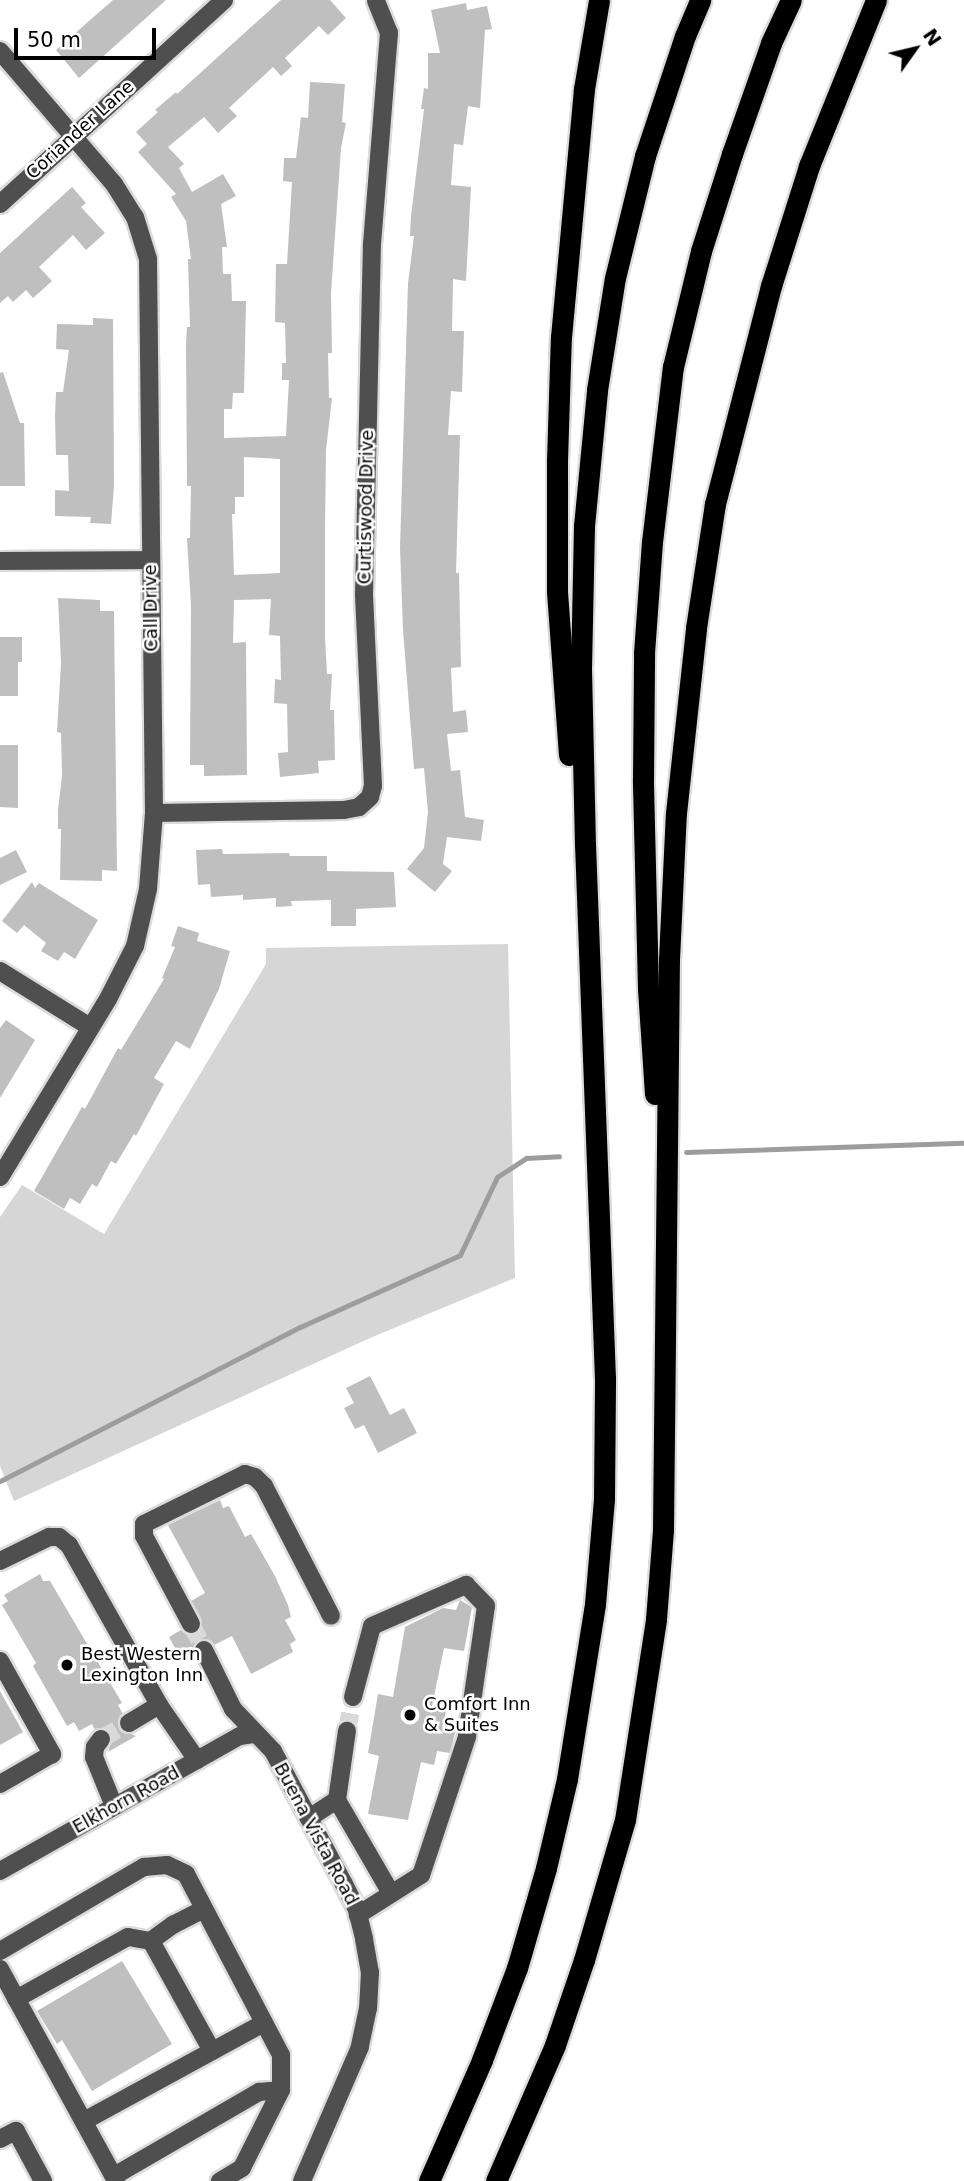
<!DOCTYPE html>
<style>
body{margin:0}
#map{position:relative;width:964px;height:2181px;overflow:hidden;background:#fff;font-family:"DejaVu Sans",sans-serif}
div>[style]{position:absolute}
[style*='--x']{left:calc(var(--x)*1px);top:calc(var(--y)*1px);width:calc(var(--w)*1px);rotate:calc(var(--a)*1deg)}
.green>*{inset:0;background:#d6d6d6}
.stream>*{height:5px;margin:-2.5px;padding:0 2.5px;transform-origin:2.5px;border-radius:2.5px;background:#9d9d9d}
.building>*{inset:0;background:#bfbfbf}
.minor-tunnel>*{height:18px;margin-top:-9px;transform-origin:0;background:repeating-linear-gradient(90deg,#d9d9d9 0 18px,transparent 0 27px)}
.roads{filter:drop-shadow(2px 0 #dbdbdb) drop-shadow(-2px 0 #dbdbdb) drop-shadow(0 2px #dbdbdb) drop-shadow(0 -2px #dbdbdb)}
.minor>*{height:18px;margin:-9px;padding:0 9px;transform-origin:9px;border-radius:9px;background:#4f4f4f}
.highway>*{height:21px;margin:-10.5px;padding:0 10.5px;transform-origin:10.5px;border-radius:10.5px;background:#000}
.dots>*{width:19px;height:19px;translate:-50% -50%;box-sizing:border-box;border:4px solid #fff;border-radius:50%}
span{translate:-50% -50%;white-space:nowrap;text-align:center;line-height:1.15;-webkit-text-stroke:5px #fff;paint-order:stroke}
.street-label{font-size:18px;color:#000}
.poi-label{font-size:18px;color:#000}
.left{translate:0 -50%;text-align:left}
.north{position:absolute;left:880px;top:14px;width:70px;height:70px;-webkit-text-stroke:5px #fff;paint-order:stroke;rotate:56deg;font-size:19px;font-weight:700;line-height:28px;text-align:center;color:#000}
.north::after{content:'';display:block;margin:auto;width:24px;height:32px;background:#000;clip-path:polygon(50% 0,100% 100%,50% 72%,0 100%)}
.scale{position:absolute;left:14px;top:28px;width:142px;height:32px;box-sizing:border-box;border:4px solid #000;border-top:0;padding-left:9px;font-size:21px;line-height:24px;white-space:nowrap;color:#000;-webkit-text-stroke:5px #fff;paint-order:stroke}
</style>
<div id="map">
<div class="green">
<i style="clip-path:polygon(508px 944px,515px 1278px,370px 1338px,14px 1501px,0 1466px,0 1217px,22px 1185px,104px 1234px,266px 964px,266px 948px)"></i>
</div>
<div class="stream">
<i style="--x:686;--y:1152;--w:278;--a:-1.9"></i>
<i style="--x:0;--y:1481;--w:337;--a:-27.2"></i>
<i style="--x:300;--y:1327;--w:175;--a:-24.2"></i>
<i style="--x:460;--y:1255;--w:86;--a:-64.6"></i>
<i style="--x:497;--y:1177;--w:35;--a:-33"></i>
<i style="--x:526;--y:1158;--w:33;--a:-3"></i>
</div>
<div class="building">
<i style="clip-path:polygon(113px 0,166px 0,79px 78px,56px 50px)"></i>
<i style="clip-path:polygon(evenodd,281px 0,330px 0,346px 18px,328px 35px,319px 26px,285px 58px,292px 66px,281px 76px,273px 67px,229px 108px,237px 116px,218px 133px,204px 117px,168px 147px,184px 164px,179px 168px,192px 192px,223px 174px,236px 196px,221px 204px,227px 247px,222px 247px,223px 274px,231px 274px,232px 301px,246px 301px,244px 393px,233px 393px,232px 409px,224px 409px,224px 438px,286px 436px,289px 380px,282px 380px,282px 363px,286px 363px,285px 323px,275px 322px,276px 264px,287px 264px,292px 182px,283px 181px,284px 158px,296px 158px,301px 117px,308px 118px,310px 82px,345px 84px,342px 122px,346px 123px,341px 148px,331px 293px,332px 353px,328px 353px,329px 398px,332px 398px,326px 450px,325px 529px,325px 637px,327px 674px,332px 674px,330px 710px,334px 710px,335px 760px,318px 761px,319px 773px,280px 777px,278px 753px,288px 752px,287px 704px,274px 703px,275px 679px,281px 680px,280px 636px,269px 635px,271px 599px,234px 600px,233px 643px,246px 642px,247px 775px,204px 776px,204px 765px,190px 765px,191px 606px,187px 538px,190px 538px,191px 486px,187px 486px,186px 343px,187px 327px,190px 327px,188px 259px,191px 259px,186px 221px,171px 197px,176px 194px,138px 152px,147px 144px,136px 132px,158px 112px,155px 110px,176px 92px,177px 94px,281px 0,244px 457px,280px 459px,280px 573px,234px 575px,232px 514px,235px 514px,235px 497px,244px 497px,244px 457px)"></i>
<i style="clip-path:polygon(466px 3px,467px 10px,487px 6px,492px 29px,485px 30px,480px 108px,468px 106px,463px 145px,454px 144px,451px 185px,471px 187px,466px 281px,453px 279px,452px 331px,464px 331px,462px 392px,451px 391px,448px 435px,460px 435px,456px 573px,459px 573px,461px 667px,451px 668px,453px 712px,466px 710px,468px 732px,447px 734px,451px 771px,460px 770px,465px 817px,484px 820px,481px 841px,447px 837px,443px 864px,452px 871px,435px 892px,407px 869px,424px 848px,428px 812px,424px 768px,414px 769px,403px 630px,400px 548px,408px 283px,414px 236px,410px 236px,411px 216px,424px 109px,421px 109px,424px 88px,428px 89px,428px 53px,440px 53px,431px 10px)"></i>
<i style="clip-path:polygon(72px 187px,86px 203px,81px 207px,105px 233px,86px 250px,73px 235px,39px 267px,52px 281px,33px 298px,26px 290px,13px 302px,8px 296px,0 303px,0 253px)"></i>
<i style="clip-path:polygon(93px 318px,113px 319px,114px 486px,111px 524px,90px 523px,91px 517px,55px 516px,55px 490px,69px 491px,68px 455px,56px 455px,55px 417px,56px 392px,63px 392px,69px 350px,56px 349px,57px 324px,93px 325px)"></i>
<i style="clip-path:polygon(3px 372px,20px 423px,24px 423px,25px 486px,0 486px,0 373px)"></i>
<i style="clip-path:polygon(58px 598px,100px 600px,100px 611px,114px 611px,117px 871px,102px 870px,102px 881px,60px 880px,61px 829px,58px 829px,58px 810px,62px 776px,61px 733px,57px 732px,61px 663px)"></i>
<i style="clip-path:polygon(0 637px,22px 637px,22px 662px,18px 662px,18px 696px,0 696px)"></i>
<i style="clip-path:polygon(0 745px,18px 745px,18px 808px,0 807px)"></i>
<i style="clip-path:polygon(222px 849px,223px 854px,289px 853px,290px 856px,327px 856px,327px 871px,394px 872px,396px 907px,356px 909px,356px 926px,331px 926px,331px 900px,291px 901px,292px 906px,276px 907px,276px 898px,243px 900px,243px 895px,211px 897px,210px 884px,198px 885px,196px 850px)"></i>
<i style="clip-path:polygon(16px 850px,27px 872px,0 885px,0 858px)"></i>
<i style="clip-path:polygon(32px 882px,35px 888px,39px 883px,98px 920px,75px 959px,64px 952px,58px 961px,41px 951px,46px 943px,24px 925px,17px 933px,2px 921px)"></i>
<i style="clip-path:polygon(178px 926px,199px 933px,197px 941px,230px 951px,219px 989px,190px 1049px,176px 1041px,154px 1078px,164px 1084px,136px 1136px,134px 1134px,116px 1164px,111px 1161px,97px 1187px,92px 1184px,80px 1204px,70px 1198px,64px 1209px,34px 1191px,82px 1107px,85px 1109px,118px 1048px,121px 1050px,164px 979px,162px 978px,175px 947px,171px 946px)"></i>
<i style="clip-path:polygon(6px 1020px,35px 1040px,0 1098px,0 1028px)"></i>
<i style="clip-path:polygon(370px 1376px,390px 1415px,404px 1408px,417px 1433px,378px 1453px,364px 1425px,355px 1429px,344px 1408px,354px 1403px,346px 1388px)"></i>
<i style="clip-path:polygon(220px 1500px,223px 1508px,229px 1506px,245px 1537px,251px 1534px,275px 1576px,288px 1605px,291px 1617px,285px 1620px,296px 1640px,290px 1644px,293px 1652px,251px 1674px,232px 1636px,214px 1645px,205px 1639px,198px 1640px,193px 1649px,194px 1655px,182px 1661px,169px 1637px,181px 1630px,191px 1635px,200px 1631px,201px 1618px,191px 1601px,205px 1593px,168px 1525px)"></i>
<i style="clip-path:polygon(40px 1574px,43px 1581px,50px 1581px,122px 1703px,118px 1705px,123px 1714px,119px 1718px,119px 1728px,136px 1736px,108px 1752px,112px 1740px,107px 1730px,95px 1730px,92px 1724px,79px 1731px,74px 1722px,67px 1726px,33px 1666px,36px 1663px,2px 1605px,8px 1601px,4px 1595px)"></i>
<i style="clip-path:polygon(460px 1600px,472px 1607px,464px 1651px,444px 1648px,432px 1706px,446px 1709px,444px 1722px,457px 1725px,450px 1753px,437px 1751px,434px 1765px,421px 1762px,408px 1820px,368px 1814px,379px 1756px,368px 1753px,378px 1694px,393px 1697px,405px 1627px,443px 1608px,456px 1610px)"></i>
<i style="clip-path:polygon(0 1691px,23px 1732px,0 1745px)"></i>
<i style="clip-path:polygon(122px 1961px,172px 2044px,92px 2091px,62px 2040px,57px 2044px,37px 2011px)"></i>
</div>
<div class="minor-tunnel">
<i style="--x:191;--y:1624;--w:29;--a:63"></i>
<i style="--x:347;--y:1731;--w:35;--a:-80"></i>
<i style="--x:101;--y:1739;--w:32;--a:-30"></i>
</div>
<div class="roads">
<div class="minor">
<i style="--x:0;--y:51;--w:175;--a:49.4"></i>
<i style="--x:114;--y:184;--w:39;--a:58"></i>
<i style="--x:135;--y:217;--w:44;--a:72.8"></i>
<i style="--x:148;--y:259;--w:554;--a:89.38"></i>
<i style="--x:154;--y:813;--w:76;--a:94.5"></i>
<i style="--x:148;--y:889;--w:58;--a:102.8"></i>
<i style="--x:135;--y:946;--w:59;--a:117"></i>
<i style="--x:108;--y:999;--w:208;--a:121.2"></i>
<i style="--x:0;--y:204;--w:303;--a:-42.3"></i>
<i style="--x:0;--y:561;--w:151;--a:-0.4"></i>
<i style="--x:154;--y:813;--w:190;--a:-0.9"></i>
<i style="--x:344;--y:810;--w:15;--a:-11"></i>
<i style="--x:359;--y:807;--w:15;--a:-42"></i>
<i style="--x:370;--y:797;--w:11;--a:-75"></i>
<i style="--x:373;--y:786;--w:192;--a:-92.7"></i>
<i style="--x:364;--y:594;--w:350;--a:-88.7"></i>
<i style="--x:372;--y:244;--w:212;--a:-85.4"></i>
<i style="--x:389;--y:33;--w:35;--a:-112"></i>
<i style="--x:0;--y:971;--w:106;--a:31.9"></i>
<i style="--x:0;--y:1561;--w:55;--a:-26.1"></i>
<i style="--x:49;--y:1537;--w:10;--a:0"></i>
<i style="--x:59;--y:1537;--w:13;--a:39"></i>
<i style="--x:69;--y:1545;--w:184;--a:60.6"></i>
<i style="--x:191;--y:1624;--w:100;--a:-118.1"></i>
<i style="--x:144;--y:1536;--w:12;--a:-90"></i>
<i style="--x:144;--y:1524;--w:113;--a:-26.3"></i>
<i style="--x:245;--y:1474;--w:10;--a:17"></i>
<i style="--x:255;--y:1477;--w:13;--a:45"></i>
<i style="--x:264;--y:1486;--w:146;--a:62.7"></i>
<i style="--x:204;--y:1650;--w:66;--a:63.8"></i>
<i style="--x:233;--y:1709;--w:58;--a:46.4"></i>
<i style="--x:273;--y:1751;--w:151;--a:61.9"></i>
<i style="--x:344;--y:1884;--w:29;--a:63"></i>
<i style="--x:357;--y:1910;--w:30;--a:76"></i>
<i style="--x:364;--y:1939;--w:34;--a:80"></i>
<i style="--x:370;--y:1972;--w:36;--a:93"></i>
<i style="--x:368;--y:2008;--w:40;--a:102"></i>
<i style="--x:360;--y:2047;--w:146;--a:113.4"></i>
<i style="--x:0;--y:1661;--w:107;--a:60.8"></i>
<i style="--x:52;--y:1754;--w:60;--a:150"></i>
<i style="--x:353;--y:1697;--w:73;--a:-75"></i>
<i style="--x:372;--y:1626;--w:103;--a:-23.6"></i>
<i style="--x:466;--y:1585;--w:29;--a:46"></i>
<i style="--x:486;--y:1606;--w:132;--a:98.3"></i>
<i style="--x:467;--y:1737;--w:145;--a:108.4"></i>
<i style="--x:421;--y:1875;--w:75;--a:147.6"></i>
<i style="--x:129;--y:1723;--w:35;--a:-31"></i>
<i style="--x:159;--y:1705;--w:67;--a:55.4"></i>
<i style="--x:101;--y:1739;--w:10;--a:127"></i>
<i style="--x:95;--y:1747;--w:10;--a:96"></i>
<i style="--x:94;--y:1757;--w:53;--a:67.8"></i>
<i style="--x:337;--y:1800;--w:108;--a:59.9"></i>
<i style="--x:309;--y:1818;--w:33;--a:-33"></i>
<i style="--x:337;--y:1800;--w:70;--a:-81.8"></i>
<i style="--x:0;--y:1871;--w:275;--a:-29.4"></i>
<i style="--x:240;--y:1736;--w:15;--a:-8"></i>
<i style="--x:204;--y:1909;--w:34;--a:153"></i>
<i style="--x:174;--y:1924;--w:29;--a:144"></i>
<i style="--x:151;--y:1941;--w:126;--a:61"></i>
<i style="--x:0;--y:1951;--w:167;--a:-30.3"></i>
<i style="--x:144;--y:1867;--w:23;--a:-5"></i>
<i style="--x:167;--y:1865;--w:21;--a:25"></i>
<i style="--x:186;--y:1874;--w:204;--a:62.3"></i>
<i style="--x:281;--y:2055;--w:35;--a:90"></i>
<i style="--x:281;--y:2090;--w:87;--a:116.6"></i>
<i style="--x:242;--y:2168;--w:26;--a:149"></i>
<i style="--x:0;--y:1969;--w:242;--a:61.3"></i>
<i style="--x:16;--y:1999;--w:128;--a:-29"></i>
<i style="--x:128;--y:1937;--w:23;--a:10"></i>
<i style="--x:84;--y:2121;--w:205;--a:-28.6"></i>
<i style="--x:0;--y:2139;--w:18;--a:-27"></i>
<i style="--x:16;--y:2131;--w:57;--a:61.6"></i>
<i style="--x:114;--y:2176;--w:168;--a:-30.1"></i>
<i style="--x:259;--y:2092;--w:22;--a:-5"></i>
</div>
<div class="highway">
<i style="--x:569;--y:755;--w:164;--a:-94.2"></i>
<i style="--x:557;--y:591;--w:130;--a:-90"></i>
<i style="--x:557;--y:461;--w:124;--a:-88.2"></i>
<i style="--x:561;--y:337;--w:249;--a:-84.7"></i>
<i style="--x:584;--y:89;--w:90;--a:-80.4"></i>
<i style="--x:655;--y:1094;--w:105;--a:-93.8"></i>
<i style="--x:648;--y:989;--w:210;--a:-91.4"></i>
<i style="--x:643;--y:779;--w:126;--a:-89.5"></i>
<i style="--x:644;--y:653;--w:111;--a:-85.9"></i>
<i style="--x:652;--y:542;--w:176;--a:-83.2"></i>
<i style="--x:673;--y:367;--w:119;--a:-76.4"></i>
<i style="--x:701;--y:251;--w:102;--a:-72.3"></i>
<i style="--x:732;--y:154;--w:118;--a:-70.6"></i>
<i style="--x:771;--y:43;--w:47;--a:-65.1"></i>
<i style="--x:429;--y:2181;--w:132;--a:-66.3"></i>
<i style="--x:482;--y:2060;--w:98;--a:-69.2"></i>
<i style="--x:517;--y:1968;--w:104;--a:-73.8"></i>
<i style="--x:546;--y:1868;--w:91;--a:-76.7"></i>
<i style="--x:567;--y:1779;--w:177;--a:-80.9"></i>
<i style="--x:595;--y:1604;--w:105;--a:-85.1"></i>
<i style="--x:604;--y:1499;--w:120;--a:-89.5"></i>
<i style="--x:605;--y:1379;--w:534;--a:-92.14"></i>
<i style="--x:585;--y:845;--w:176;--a:-91.3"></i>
<i style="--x:581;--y:669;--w:143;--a:-88.8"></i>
<i style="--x:584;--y:526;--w:137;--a:-84.5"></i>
<i style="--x:597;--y:390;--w:113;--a:-80.9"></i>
<i style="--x:615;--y:278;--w:126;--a:-76.2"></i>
<i style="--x:645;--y:156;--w:126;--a:-71.6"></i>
<i style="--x:685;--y:36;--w:39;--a:-67"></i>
<i style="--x:496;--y:2181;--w:148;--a:-66.5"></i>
<i style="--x:555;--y:2045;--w:90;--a:-71.2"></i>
<i style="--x:584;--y:1960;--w:146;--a:-73.7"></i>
<i style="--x:625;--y:1820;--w:203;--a:-81.2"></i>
<i style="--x:656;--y:1619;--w:89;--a:-85.5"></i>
<i style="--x:663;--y:1530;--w:571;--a:-89.4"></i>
<i style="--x:669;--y:959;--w:146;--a:-87.3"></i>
<i style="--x:676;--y:813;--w:186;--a:-83.8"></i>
<i style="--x:696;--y:628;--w:125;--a:-81.3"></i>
<i style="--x:715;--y:504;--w:225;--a:-75.6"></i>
<i style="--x:771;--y:286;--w:126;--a:-72.4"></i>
<i style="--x:809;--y:166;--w:179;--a:-68"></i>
</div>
</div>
<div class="dots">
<i style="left:67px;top:1665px;background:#000"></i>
<i style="left:410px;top:1715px;background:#000"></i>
</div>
<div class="street-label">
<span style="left:80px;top:130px;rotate:-42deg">Coriander Lane</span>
<span style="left:366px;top:507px;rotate:-89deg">Curtiswood Drive</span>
<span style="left:151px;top:608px;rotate:-91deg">Call Drive</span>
<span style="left:126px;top:1800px;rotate:-29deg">Elkhorn Road</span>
<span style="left:316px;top:1834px;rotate:62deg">Buena Vista Road</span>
</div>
<div class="poi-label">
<span class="left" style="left:81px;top:1665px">Best Western<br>Lexington Inn</span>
<span class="left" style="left:424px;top:1715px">Comfort Inn<br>&amp; Suites</span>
</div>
<div class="north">N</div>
<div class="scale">50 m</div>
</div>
